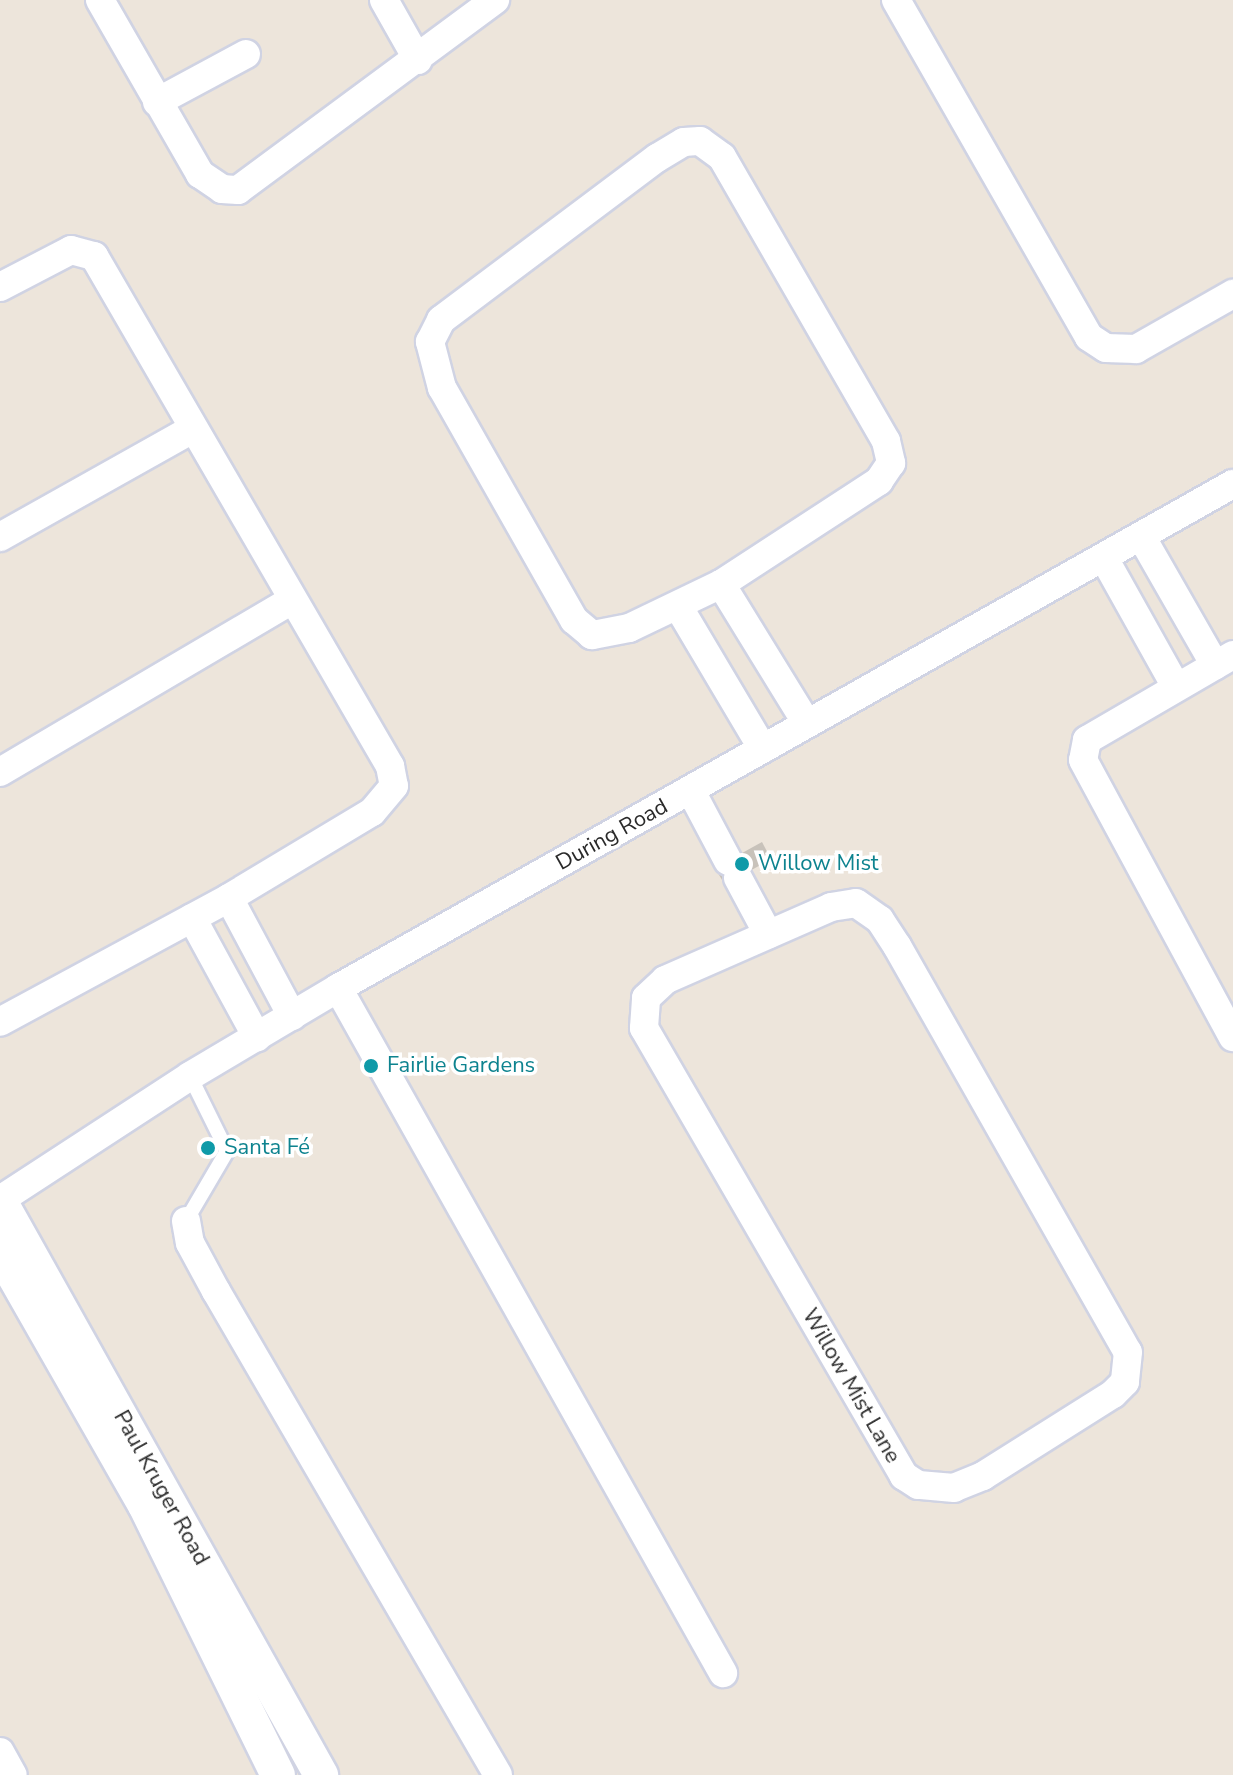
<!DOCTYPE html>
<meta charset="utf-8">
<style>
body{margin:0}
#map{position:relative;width:1233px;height:1775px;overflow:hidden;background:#ede5db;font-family:"Nunito Sans",sans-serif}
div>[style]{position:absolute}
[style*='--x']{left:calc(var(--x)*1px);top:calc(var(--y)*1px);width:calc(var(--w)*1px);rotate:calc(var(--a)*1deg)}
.building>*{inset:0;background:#c8c2ba}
.roads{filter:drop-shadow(2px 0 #d0d3e3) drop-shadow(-2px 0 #d0d3e3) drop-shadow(0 2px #d0d3e3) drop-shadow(0 -2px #d0d3e3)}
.service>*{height:14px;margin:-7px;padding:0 7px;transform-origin:7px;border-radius:7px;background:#fff}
.minor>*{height:28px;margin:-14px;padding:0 14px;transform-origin:14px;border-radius:14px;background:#fff}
.tertiary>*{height:34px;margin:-17px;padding:0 17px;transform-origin:17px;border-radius:17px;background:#fff}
.dots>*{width:22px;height:22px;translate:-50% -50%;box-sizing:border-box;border:4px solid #fff;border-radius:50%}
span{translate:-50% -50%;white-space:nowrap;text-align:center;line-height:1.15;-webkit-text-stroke:7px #fff;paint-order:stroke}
.street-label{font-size:22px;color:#2a2a2a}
.culture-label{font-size:22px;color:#0d838f}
.left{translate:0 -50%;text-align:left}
</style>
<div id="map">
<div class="building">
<i style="clip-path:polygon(762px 842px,771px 859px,725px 885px,715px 868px)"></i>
</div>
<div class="roads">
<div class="service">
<i style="--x:186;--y:1221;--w:81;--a:-59.6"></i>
<i style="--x:227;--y:1151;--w:84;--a:-116.3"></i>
</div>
<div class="minor">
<i style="--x:100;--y:0;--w:201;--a:60.1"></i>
<i style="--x:200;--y:174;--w:27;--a:34"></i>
<i style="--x:222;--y:189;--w:16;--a:4"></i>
<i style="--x:238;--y:190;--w:320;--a:-36.5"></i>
<i style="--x:384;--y:0;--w:69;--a:60.5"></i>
<i style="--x:896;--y:0;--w:388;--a:60.2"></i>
<i style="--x:1089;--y:337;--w:20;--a:33"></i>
<i style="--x:1106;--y:348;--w:30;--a:2"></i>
<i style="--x:1136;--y:349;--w:112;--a:-29.6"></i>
<i style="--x:157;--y:102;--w:101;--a:-28.3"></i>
<i style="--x:700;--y:141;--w:27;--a:36"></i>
<i style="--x:722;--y:157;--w:328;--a:60"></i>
<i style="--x:886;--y:441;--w:23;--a:77"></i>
<i style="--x:891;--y:463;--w:22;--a:124"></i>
<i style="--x:879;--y:481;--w:189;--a:146.9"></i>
<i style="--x:721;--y:584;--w:102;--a:154.4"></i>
<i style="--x:629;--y:628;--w:38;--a:169"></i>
<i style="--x:592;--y:635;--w:23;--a:-140"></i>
<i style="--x:574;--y:620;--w:267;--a:-119.6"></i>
<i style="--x:442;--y:388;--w:48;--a:-104.6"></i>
<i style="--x:430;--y:342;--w:25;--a:-63"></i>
<i style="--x:441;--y:320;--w:270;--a:-36.9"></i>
<i style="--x:657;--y:158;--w:31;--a:-31"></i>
<i style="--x:684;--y:142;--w:16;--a:-4"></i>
<i style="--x:0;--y:287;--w:80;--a:-27.5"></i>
<i style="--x:71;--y:250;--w:24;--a:15"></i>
<i style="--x:94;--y:256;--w:590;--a:59.87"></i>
<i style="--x:390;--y:766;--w:20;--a:79"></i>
<i style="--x:394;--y:786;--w:34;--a:130"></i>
<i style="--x:372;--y:812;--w:167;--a:149"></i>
<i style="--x:229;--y:898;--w:260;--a:151.6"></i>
<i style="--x:1141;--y:536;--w:149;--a:60.2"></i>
<i style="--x:0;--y:537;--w:219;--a:-29.3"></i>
<i style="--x:1104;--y:558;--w:148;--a:60.8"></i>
<i style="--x:721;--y:584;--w:164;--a:58.4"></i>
<i style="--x:678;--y:606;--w:166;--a:59.3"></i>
<i style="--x:1233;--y:655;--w:169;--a:149.8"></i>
<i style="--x:1087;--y:740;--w:20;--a:101"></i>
<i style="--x:1083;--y:760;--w:315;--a:61.6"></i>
<i style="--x:0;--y:772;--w:339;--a:-30.5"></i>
<i style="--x:691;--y:791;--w:79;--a:62.1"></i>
<i style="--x:738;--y:878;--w:64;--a:61.8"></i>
<i style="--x:229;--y:898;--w:134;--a:61.9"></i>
<i style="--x:856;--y:903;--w:29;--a:35"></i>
<i style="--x:880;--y:920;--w:31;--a:57"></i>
<i style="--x:897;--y:946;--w:467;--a:60.4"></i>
<i style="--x:1128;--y:1352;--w:30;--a:96"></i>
<i style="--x:1125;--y:1382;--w:17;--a:135"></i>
<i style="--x:1113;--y:1394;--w:154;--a:147.8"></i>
<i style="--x:983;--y:1476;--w:31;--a:158"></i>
<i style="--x:954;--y:1488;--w:36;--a:-175"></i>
<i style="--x:918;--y:1485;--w:17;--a:-147"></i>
<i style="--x:904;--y:1476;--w:518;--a:-120.13"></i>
<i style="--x:644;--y:1028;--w:30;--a:-86"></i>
<i style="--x:646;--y:998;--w:26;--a:-43"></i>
<i style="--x:665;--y:980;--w:181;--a:-23.7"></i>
<i style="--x:831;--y:907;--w:25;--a:-9"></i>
<i style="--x:192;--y:918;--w:136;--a:61.4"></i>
<i style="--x:338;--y:988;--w:786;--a:60.66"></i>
<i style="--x:0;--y:1200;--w:227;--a:-33.1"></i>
<i style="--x:190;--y:1076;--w:172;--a:-30.7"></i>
<i style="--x:338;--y:988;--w:1027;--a:-29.39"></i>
<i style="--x:186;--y:1221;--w:22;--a:80"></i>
<i style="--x:190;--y:1243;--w:55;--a:61.6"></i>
<i style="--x:216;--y:1291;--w:560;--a:59.77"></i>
<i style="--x:0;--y:1752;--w:26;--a:61"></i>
</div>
<div class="tertiary">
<i style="--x:0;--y:1201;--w:658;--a:60.78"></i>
<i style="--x:0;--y:1251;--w:292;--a:60.3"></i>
<i style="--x:145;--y:1505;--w:301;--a:63.8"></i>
</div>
</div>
<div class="dots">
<i style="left:742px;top:864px;background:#0f9aa8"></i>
<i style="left:371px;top:1066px;background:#0f9aa8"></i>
<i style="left:208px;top:1148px;background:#0f9aa8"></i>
</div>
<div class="street-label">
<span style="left:612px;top:835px;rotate:-29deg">During Road</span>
<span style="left:851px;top:1386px;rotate:60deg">Willow Mist Lane</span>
<span style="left:161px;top:1488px;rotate:61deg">Paul Kruger Road</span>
</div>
<div class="culture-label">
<span class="left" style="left:758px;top:864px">Willow Mist</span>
<span class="left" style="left:387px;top:1066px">Fairlie Gardens</span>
<span class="left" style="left:224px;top:1148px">Santa Fé</span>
</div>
</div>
